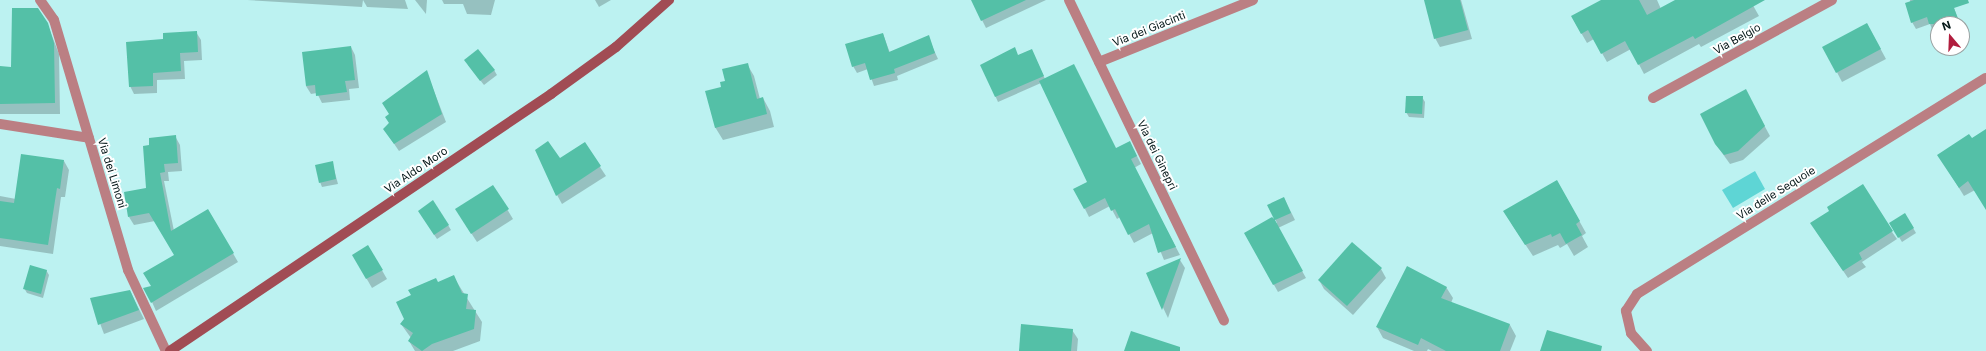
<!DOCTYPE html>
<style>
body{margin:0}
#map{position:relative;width:1986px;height:351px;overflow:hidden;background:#bcf2f1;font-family:Inter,sans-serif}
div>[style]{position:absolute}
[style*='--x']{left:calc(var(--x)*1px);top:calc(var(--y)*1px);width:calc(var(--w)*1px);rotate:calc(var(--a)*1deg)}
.water>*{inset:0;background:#5ed5d5}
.shadow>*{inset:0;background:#0003}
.building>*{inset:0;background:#54c0a7}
.street>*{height:10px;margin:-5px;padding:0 5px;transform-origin:5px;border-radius:5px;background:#bb7f83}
.secondary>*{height:10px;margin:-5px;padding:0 5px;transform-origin:5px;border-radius:5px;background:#a14c54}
span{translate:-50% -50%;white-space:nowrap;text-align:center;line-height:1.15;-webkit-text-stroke:4px #fff;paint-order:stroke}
.street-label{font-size:11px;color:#031617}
.north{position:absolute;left:1930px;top:16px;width:40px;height:40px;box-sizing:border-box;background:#fff;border:1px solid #9aa2a2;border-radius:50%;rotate:341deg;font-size:11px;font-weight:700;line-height:16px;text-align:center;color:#031617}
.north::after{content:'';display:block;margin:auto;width:14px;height:18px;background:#b11d3e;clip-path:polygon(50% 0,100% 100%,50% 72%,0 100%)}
</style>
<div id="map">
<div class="water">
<i style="clip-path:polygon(1755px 171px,1765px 189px,1733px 208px,1722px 190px)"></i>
</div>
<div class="shadow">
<i style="clip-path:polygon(247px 0,363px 0,362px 7px)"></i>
<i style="clip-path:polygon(363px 0,405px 0,408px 9px,367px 7px)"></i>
<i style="clip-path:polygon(415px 0,427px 0,426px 14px)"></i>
<i style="clip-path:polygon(442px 0,495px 0,491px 15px,467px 14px,463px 4px,444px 4px)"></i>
<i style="clip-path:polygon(595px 0,611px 0,599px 7px)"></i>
<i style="clip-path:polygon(980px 0,1046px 0,986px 28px,982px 20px)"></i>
<i style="clip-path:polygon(1425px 0,1461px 0,1472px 39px,1440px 47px,1435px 38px)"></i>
<i style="clip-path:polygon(1603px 0,1657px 0,1661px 9px,1677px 0,1750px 0,1759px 16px,1701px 47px,1699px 44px,1644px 74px,1631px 49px,1607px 62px,1594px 39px,1587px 43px,1572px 17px)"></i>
<i style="clip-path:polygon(1910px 0,1951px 0,1960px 24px,1938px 24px,1938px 44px,1930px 24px,1916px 29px,1912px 22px)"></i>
<i style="clip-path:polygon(47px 23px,59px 54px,60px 114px,0 114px,0 67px,12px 68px)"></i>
<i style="clip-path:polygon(1867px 24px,1886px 59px,1842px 82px,1824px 47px)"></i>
<i style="clip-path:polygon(1962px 31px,1964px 38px,1962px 39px)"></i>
<i style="clip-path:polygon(196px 32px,201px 40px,202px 60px,184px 61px,185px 79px,157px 80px,157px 93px,134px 94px,130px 86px,164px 40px)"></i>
<i style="clip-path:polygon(883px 34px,890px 53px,928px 37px,938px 59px,897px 76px,898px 80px,874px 86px,868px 69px,857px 73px,853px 66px)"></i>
<i style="clip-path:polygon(351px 47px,355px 55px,359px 88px,349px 89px,350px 100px,322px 103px,317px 93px,311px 94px,306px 86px)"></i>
<i style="clip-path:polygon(1034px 55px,1045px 79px,1116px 149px,1134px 150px,1141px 164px,1134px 168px,1180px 255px,1164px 260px,1153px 233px,1134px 243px,1120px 217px,1117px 219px,1110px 206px,1089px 217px,1085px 209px,1089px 182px,1041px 83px,998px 102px,982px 66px)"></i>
<i style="clip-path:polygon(747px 64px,754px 76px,760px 99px,763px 98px,770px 111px,774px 127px,723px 140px,715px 127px,723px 88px)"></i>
<i style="clip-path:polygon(468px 65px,494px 70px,497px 75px,484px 85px)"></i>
<i style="clip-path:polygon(428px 76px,446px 122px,399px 151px,384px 129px)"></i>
<i style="clip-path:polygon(1422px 97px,1425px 102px,1424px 118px,1409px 117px,1406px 112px)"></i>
<i style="clip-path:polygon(1750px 99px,1770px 136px,1743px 160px,1730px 164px,1715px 143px)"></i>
<i style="clip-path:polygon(1986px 134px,1986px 184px,1964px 196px,1944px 164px,1972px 139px)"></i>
<i style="clip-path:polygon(175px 136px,180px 145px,182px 171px,168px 172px,169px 181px,164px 181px,174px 231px,208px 210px,238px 262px,156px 311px,152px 302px,152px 287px,175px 255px,155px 221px,134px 225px,129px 217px,147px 189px)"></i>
<i style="clip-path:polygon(584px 143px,606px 176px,562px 204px,557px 195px,560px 159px)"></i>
<i style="clip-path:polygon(64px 161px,69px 170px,65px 197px,61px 197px,53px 254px,0 246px,0 196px,16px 199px)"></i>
<i style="clip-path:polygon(332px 162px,338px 184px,322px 187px,320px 182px)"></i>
<i style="clip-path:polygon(1557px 181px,1586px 233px,1582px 236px,1588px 247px,1574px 256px,1567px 244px,1560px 248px,1558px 245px,1533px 256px,1511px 223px)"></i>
<i style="clip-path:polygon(493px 186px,513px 219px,477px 242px,462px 219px)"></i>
<i style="clip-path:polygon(1284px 198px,1295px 220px,1278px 228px,1306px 278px,1278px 292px,1245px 233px,1277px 223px,1269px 205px)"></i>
<i style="clip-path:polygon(1905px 214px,1916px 233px,1902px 242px,1890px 223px)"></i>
<i style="clip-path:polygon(422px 216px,448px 225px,451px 230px,437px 239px)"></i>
<i style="clip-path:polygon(1816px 231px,1892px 232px,1897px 239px,1862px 262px,1866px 267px,1848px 278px)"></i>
<i style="clip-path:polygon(368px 246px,387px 279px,372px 288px,353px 255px)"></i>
<i style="clip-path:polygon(1180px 260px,1185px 268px,1168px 318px,1147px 274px)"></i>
<i style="clip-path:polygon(1381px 269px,1386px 278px,1353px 315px,1324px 289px,1319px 280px)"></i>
<i style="clip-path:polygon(46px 270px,49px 275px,43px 298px,27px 293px,24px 288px)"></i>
<i style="clip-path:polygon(453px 276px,482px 322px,480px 341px,453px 351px,415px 351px,409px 341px,411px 338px,401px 324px,438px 283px)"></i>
<i style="clip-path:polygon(1446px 287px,1453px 298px,1451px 303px,1510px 325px,1516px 336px,1510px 351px,1432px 351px,1428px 349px,1427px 351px,1414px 351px,1383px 338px,1377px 327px)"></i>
<i style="clip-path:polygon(130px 291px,144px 319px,104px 334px,91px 299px)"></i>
<i style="clip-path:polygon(1072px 330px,1078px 339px,1077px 351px,1020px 351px)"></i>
</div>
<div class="building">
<i style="clip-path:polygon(971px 0,1026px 0,981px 21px)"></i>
<i style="clip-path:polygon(1424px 0,1460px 0,1468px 30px,1434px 39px)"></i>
<i style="clip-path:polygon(1601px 0,1639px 0,1647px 15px,1675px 0,1765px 0,1695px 39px,1693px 36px,1638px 65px,1625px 41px,1601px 54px,1588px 30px,1581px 34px,1571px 16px)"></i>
<i style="clip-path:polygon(1914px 0,1968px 0,1969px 3px,1954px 8px,1960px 24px,1929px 24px,1927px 17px,1911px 23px,1905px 3px)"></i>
<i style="clip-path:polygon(12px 8px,38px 8px,48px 23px,54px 43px,55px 103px,0 104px,0 66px,11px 67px)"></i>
<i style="clip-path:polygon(1867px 23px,1881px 49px,1836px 73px,1822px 47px)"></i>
<i style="clip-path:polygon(197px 31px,198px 52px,180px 53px,181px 71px,153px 73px,153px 86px,129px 87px,126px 42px,163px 39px,163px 33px)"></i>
<i style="clip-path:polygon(883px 33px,889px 52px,929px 35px,935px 53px,894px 69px,895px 73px,870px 80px,865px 63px,852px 67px,845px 44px)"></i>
<i style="clip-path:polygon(351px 46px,355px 80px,345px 81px,347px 92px,316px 96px,315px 85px,306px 86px,302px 52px)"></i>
<i style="clip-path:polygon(1015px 47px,1018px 55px,1032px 49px,1044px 76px,995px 97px,980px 65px)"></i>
<i style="clip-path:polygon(478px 49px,495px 70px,480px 81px,464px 60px)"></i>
<i style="clip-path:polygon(748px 63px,757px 99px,763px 97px,767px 114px,715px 128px,705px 91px,721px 87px,720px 82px,725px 81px,722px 69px)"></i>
<i style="clip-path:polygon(1074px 64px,1116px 148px,1130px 141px,1137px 156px,1131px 159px,1176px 247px,1158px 253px,1149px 224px,1128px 235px,1115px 209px,1111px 211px,1105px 198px,1084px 209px,1073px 189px,1087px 182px,1039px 81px)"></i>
<i style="clip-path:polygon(427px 70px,442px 114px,394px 144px,383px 129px,389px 123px,385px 117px,389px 114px,382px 103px)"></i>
<i style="clip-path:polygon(1746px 89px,1765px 126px,1738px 151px,1724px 155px,1715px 144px,1700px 114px)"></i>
<i style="clip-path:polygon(1406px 96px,1423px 96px,1422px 114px,1405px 113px)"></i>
<i style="clip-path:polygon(1986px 129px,1986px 210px,1968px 181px,1959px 188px,1937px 155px,1969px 134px,1972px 138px)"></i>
<i style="clip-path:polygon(176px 135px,178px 163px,164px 164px,165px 172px,160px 173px,171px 231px,208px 209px,234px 253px,151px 303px,143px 288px,151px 286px,143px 273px,174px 255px,149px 213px,128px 217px,124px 192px,146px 188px,143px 146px,149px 145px,149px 138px)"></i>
<i style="clip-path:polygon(548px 141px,560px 158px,585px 142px,601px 166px,556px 196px,535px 150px)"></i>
<i style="clip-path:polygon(21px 154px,64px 160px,60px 189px,57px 188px,48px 245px,0 238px,0 201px,14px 203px)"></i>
<i style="clip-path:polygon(333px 161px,336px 179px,319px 183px,315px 165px)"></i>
<i style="clip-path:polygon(1557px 180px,1580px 221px,1576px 224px,1582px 235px,1566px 244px,1560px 233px,1552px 237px,1551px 234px,1525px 245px,1503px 211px)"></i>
<i style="clip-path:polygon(1863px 184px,1893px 231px,1859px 253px,1862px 259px,1843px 271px,1810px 223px,1829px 211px,1827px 207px)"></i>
<i style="clip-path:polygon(493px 185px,509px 209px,471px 234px,455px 209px)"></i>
<i style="clip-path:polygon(1284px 197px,1291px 213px,1275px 220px,1303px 271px,1273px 285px,1244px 233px,1272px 217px,1274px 219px,1267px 205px)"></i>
<i style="clip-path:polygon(433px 200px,449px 225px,434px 235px,418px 211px)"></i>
<i style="clip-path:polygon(1905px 213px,1914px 228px,1898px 238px,1889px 223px)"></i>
<i style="clip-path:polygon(1352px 242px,1382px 268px,1347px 306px,1318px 280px)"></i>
<i style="clip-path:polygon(368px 245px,383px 270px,366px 279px,352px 255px)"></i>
<i style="clip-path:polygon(1181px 258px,1162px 310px,1146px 273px)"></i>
<i style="clip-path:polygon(30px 265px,47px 270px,41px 294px,23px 289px)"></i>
<i style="clip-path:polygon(1407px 266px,1447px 287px,1441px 298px,1510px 324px,1500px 351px,1446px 351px,1421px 338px,1418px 345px,1376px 327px)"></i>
<i style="clip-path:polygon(454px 275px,462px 293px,468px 294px,466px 309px,476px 310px,474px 329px,432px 344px,422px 351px,408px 341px,413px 333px,400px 324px,404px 319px,396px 302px,411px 295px,408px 290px,436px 278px,438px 282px)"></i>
<i style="clip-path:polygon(130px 290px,139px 310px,98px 325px,90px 298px)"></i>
<i style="clip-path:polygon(1021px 324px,1073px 329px,1071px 351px,1019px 351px)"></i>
<i style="clip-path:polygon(1547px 330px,1602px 346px,1601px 351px,1540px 351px)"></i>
<i style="clip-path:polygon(1131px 331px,1180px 347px,1180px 351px,1124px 351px)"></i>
</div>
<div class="street">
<i style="--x:40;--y:0;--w:24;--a:55"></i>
<i style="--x:54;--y:20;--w:261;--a:73.5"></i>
<i style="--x:128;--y:270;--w:89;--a:64.9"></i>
<i style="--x:1069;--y:0;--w:356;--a:64.2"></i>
<i style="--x:1099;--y:62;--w:166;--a:-21.9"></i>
<i style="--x:1653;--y:98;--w:204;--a:-28.7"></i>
<i style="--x:0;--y:124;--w:90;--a:8.9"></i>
<i style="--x:1647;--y:351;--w:24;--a:-132"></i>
<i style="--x:1631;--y:333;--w:23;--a:-103"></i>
<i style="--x:1626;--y:311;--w:20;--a:-57"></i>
<i style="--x:1637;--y:294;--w:410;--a:-31.8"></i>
</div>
<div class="secondary">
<i style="--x:170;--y:351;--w:460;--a:-34"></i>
<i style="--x:551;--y:94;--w:80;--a:-35.9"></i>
<i style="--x:616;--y:47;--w:71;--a:-41.6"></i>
</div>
<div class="street-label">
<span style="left:1149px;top:29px;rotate:-22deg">Via dei Giacinti</span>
<span style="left:1737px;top:39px;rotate:-29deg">Via Belgio</span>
<span style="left:1157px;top:155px;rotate:64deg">Via dei Ginepri</span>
<span style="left:416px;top:170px;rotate:-34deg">Via Aldo Moro</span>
<span style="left:112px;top:173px;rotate:73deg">Via dei Limoni</span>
<span style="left:1776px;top:193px;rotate:-32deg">Via delle Sequoie</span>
</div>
<div class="north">N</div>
</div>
